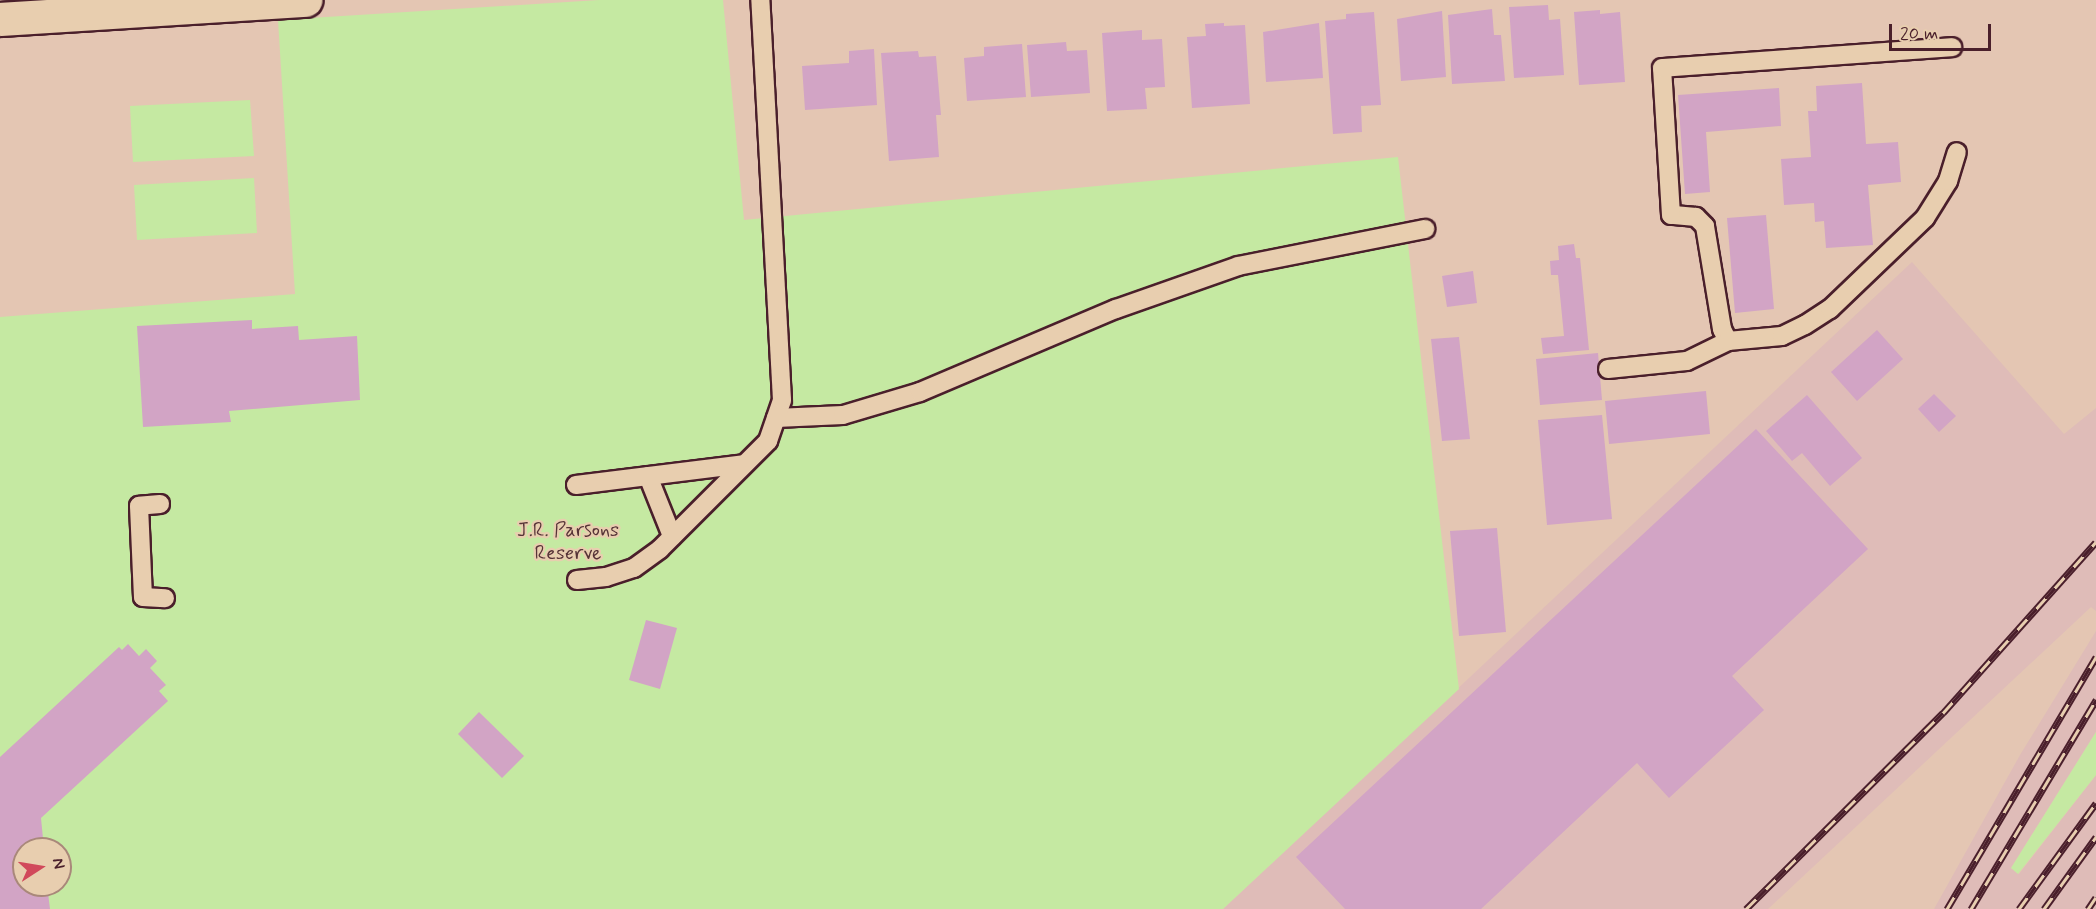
<!DOCTYPE html>
<style>
body{margin:0}
#map{position:relative;width:2096px;height:909px;overflow:hidden;background:#e4c6b3;font-family:Mynerve,sans-serif}
div>[style]{position:absolute}
[style*='--x']{left:calc(var(--x)*1px);top:calc(var(--y)*1px);width:calc(var(--w)*1px);rotate:calc(var(--a)*1deg)}
.built>*{inset:0;background:#dfbcb8}
.green>*{inset:0;background:#c5e9a2}
.building>*{inset:0;background:#d2a4c5}
.roads{filter:drop-shadow(2px 0 #4a1f2b) drop-shadow(-2px 0 #4a1f2b) drop-shadow(0 2px #4a1f2b) drop-shadow(0 -2px #4a1f2b)}
.lane>*{height:18px;margin:-9px;padding:0 9px;transform-origin:9px;border-radius:9px;background:#e8ceaf}
.street>*{height:33px;margin:-16.5px;padding:0 16.5px;transform-origin:16.5px;border-radius:16.5px;background:#e8ceaf}
.rail>*{height:7px;margin-top:-3.5px;transform-origin:0;background:repeating-linear-gradient(90deg,#e8ceaf 0 14px,#4a1f2b 0 28px);box-sizing:border-box;border-block:2px solid #4a1f2b}
span{translate:-50% -50%;white-space:nowrap;text-align:center;line-height:1.15;-webkit-text-stroke:4.5px #e8ceaf;paint-order:stroke}
.park-label{font-size:20px;color:#563337}
.north{position:absolute;left:12px;top:837px;width:60px;height:60px;box-sizing:border-box;background:#e8ceaf;border:2px solid #a9887a;border-radius:50%;rotate:78deg;font-size:16px;font-weight:700;line-height:24px;text-align:center;color:#4a1f2b}
.north::after{content:'';display:block;margin:auto;width:21px;height:27px;background:#d1495b;clip-path:polygon(50% 0,100% 100%,50% 72%,0 100%)}
.scale{position:absolute;left:1889px;top:24px;width:102px;height:27px;box-sizing:border-box;border:3px solid #4a1f2b;border-top:0;padding-left:8px;font-size:18px;line-height:21px;white-space:nowrap;color:#4a1f2b;-webkit-text-stroke:4px #e8ceaf;paint-order:stroke}
</style>
<div id="map">
<div class="built">
<i style="clip-path:polygon(1912px 262px,2064px 434px,2096px 408px,2096px 611px,2091px 607px,1768px 909px,1223px 909px)"></i>
<i style="clip-path:polygon(2096px 631px,2096px 732px,2011px 868px,2019px 874px,2096px 775px,2096px 909px,1934px 909px,2020px 755px)"></i>
</div>
<div class="green">
<i style="clip-path:polygon(evenodd,599px 0,723px 0,744px 220px,1398px 157px,1459px 689px,1223px 909px,0 909px,0 317px,295px 294px,278px 20px,599px 0,24px 849px,60px 849px,60px 885px,24px 885px,24px 849px)"></i>
<i style="clip-path:polygon(250px 100px,254px 156px,133px 162px,130px 106px)"></i>
<i style="clip-path:polygon(254px 178px,257px 233px,137px 240px,134px 185px)"></i>
<i style="clip-path:polygon(2096px 732px,2096px 775px,2018px 874px,2011px 868px)"></i>
</div>
<div class="building">
<i style="clip-path:polygon(1548px 5px,1549px 20px,1560px 19px,1564px 75px,1514px 78px,1509px 7px)"></i>
<i style="clip-path:polygon(1492px 9px,1494px 35px,1501px 35px,1505px 81px,1452px 84px,1448px 15px)"></i>
<i style="clip-path:polygon(1600px 10px,1600px 14px,1620px 12px,1625px 82px,1579px 85px,1574px 12px)"></i>
<i style="clip-path:polygon(1442px 11px,1446px 77px,1401px 81px,1397px 19px)"></i>
<i style="clip-path:polygon(1374px 12px,1381px 105px,1361px 106px,1362px 132px,1333px 134px,1325px 21px,1346px 19px,1346px 14px)"></i>
<i style="clip-path:polygon(1224px 23px,1224px 26px,1245px 25px,1250px 104px,1192px 108px,1187px 37px,1206px 36px,1205px 24px)"></i>
<i style="clip-path:polygon(1319px 23px,1323px 78px,1266px 82px,1263px 32px)"></i>
<i style="clip-path:polygon(1142px 30px,1142px 40px,1162px 39px,1165px 87px,1145px 88px,1147px 109px,1107px 111px,1102px 33px)"></i>
<i style="clip-path:polygon(1066px 42px,1067px 51px,1087px 50px,1090px 93px,1031px 97px,1027px 45px)"></i>
<i style="clip-path:polygon(1022px 44px,1026px 97px,967px 101px,964px 58px,984px 56px,984px 47px)"></i>
<i style="clip-path:polygon(874px 49px,877px 105px,805px 110px,802px 66px,849px 63px,849px 51px)"></i>
<i style="clip-path:polygon(918px 51px,919px 57px,936px 56px,941px 115px,936px 115px,939px 157px,889px 161px,881px 53px)"></i>
<i style="clip-path:polygon(1862px 83px,1866px 144px,1898px 142px,1901px 182px,1868px 185px,1873px 245px,1826px 248px,1824px 221px,1815px 222px,1814px 203px,1784px 205px,1781px 159px,1811px 157px,1808px 111px,1817px 111px,1816px 86px)"></i>
<i style="clip-path:polygon(1779px 88px,1781px 126px,1706px 132px,1710px 192px,1685px 194px,1678px 95px)"></i>
<i style="clip-path:polygon(1766px 215px,1774px 309px,1735px 313px,1727px 218px)"></i>
<i style="clip-path:polygon(1574px 244px,1576px 258px,1580px 258px,1589px 350px,1543px 354px,1541px 338px,1564px 336px,1558px 275px,1551px 275px,1550px 261px,1559px 260px,1558px 246px)"></i>
<i style="clip-path:polygon(1473px 271px,1477px 303px,1447px 307px,1442px 276px)"></i>
<i style="clip-path:polygon(252px 320px,252px 329px,298px 326px,299px 340px,357px 336px,360px 400px,229px 411px,231px 422px,143px 427px,137px 326px)"></i>
<i style="clip-path:polygon(1877px 330px,1903px 359px,1857px 401px,1831px 372px)"></i>
<i style="clip-path:polygon(1459px 337px,1470px 439px,1442px 441px,1431px 339px)"></i>
<i style="clip-path:polygon(1598px 353px,1602px 400px,1540px 405px,1536px 359px)"></i>
<i style="clip-path:polygon(1706px 391px,1710px 434px,1609px 444px,1605px 401px)"></i>
<i style="clip-path:polygon(1934px 394px,1956px 416px,1939px 432px,1918px 409px)"></i>
<i style="clip-path:polygon(1807px 395px,1862px 458px,1830px 486px,1802px 453px,1792px 461px,1766px 431px)"></i>
<i style="clip-path:polygon(1602px 415px,1612px 519px,1547px 525px,1538px 420px)"></i>
<i style="clip-path:polygon(1756px 429px,1868px 549px,1732px 676px,1764px 710px,1669px 798px,1637px 763px,1481px 909px,1345px 909px,1296px 857px)"></i>
<i style="clip-path:polygon(1497px 528px,1506px 632px,1459px 636px,1450px 531px)"></i>
<i style="clip-path:polygon(646px 620px,677px 628px,660px 689px,629px 680px)"></i>
<i style="clip-path:polygon(128px 644px,139px 656px,146px 649px,157px 661px,150px 668px,166px 685px,159px 691px,168px 701px,41px 818px,44px 849px,24px 849px,24px 885px,47px 885px,50px 909px,0 909px,0 757px,119px 647px,122px 650px)"></i>
<i style="clip-path:polygon(479px 712px,524px 756px,502px 778px,458px 734px)"></i>
</div>
<div class="roads">
<div class="lane">
<i style="--x:1728;--y:341;--w:13;--a:-117"></i>
<i style="--x:1722;--y:329;--w:104;--a:-99.4"></i>
<i style="--x:1705;--y:226;--w:13;--a:-135"></i>
<i style="--x:1696;--y:217;--w:25;--a:-175"></i>
<i style="--x:1671;--y:215;--w:147;--a:-93.5"></i>
<i style="--x:1662;--y:68;--w:291;--a:-4.1"></i>
<i style="--x:1608;--y:369;--w:79;--a:-5.8"></i>
<i style="--x:1687;--y:361;--w:46;--a:-26"></i>
<i style="--x:1728;--y:341;--w:54;--a:-5.3"></i>
<i style="--x:1782;--y:336;--w:25;--a:-26"></i>
<i style="--x:1805;--y:325;--w:30;--a:-33"></i>
<i style="--x:1830;--y:309;--w:132;--a:-43.8"></i>
<i style="--x:1925;--y:218;--w:44;--a:-58.1"></i>
<i style="--x:1948;--y:181;--w:30;--a:-73"></i>
<i style="--x:776;--y:418;--w:67;--a:-2.6"></i>
<i style="--x:843;--y:415;--w:80;--a:-16.6"></i>
<i style="--x:920;--y:392;--w:213;--a:-23"></i>
<i style="--x:1116;--y:309;--w:129;--a:-19.4"></i>
<i style="--x:1238;--y:266;--w:191;--a:-11.2"></i>
<i style="--x:648;--y:476;--w:65;--a:68.2"></i>
<i style="--x:576;--y:485;--w:169;--a:-7.1"></i>
<i style="--x:160;--y:504;--w:21;--a:175"></i>
<i style="--x:139;--y:506;--w:91;--a:87.5"></i>
<i style="--x:143;--y:597;--w:22;--a:3"></i>
<i style="--x:577;--y:580;--w:29;--a:-6"></i>
<i style="--x:606;--y:577;--w:29;--a:-18"></i>
<i style="--x:634;--y:568;--w:32;--a:-36"></i>
<i style="--x:660;--y:549;--w:153;--a:-45"></i>
<i style="--x:768;--y:441;--w:43;--a:-71.1"></i>
<i style="--x:782;--y:400;--w:401;--a:-93.1"></i>
</div>
<div class="street">
<i style="--x:0;--y:19;--w:306;--a:-3.6"></i>
</div>
</div>
<div class="rail">
<i style="--x:1746;--y:909;--w:278;--a:-44.9"></i>
<i style="--x:1943;--y:713;--w:229;--a:-48.2"></i>
<i style="--x:1947;--y:909;--w:293;--a:-59.4"></i>
<i style="--x:1971;--y:909;--w:244;--a:-59.1"></i>
<i style="--x:2019;--y:909;--w:131;--a:-54"></i>
<i style="--x:2044;--y:909;--w:89;--a:-54.2"></i>
<i style="--x:2088;--y:909;--w:14;--a:-56"></i>
</div>
<div class="park-label">
<span style="left:568px;top:542px">J.R. Parsons<br>Reserve</span>
</div>
<div class="north">N</div>
<div class="scale">20 m</div>
</div>
